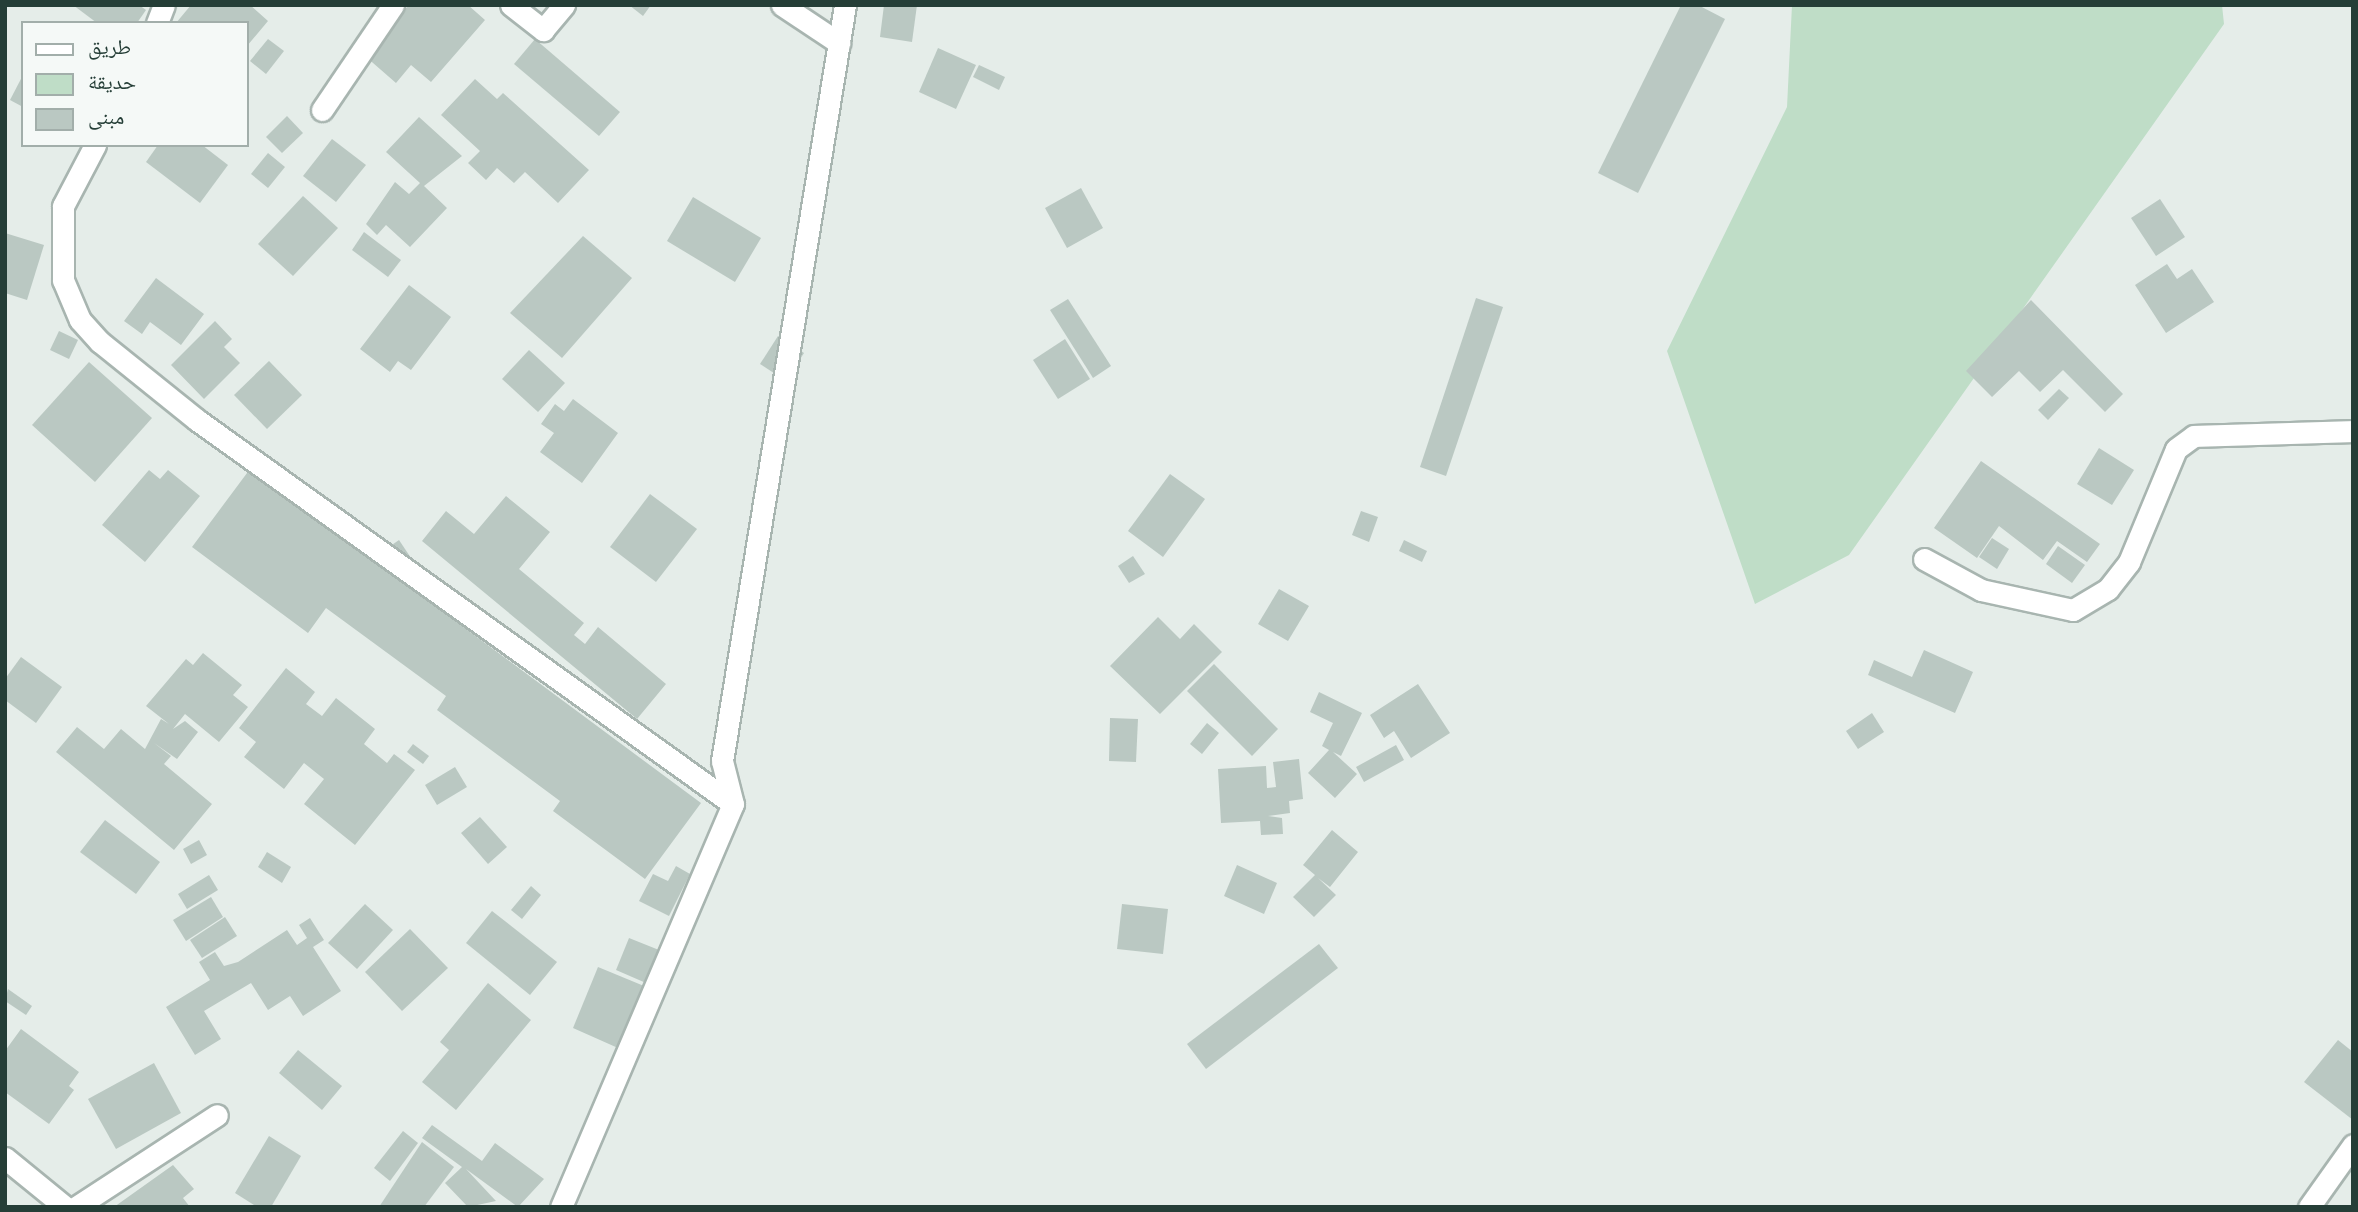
<!DOCTYPE html>
<meta charset="utf-8">
<style>
body{margin:0}
#map{position:relative;width:2358px;height:1212px;overflow:hidden;background:#e5ede9;font-family:"Varela Round","Noto Naskh Arabic",sans-serif}
div>[style]{position:absolute}
[style*='--x']{left:calc(var(--x)*1px);top:calc(var(--y)*1px);width:calc(var(--w)*1px);rotate:calc(var(--a)*1deg)}
.green>*{inset:0;background:#bfddc7}
.building>*{inset:0;background:#bac8c2}
.roads{filter:drop-shadow(2px 0 #a8b5b0) drop-shadow(-2px 0 #a8b5b0) drop-shadow(0 2px #a8b5b0) drop-shadow(0 -2px #a8b5b0)}
.minor>*{height:21px;margin:-10.5px;padding:0 10.5px;transform-origin:10.5px;border-radius:10.5px;background:#fff}
span{translate:-50% -50%;white-space:nowrap;text-align:center;line-height:1.15;-webkit-text-stroke:5px #f5f9f7;paint-order:stroke}
.frame{position:absolute;inset:0;border:7px solid #253e37;pointer-events:none}
.legend{position:absolute;left:21px;top:21px;width:228px;height:126px;box-sizing:border-box;background:#f5f9f7;border:2px solid #a2aeaa;margin:0;padding:9px 12px;list-style:none;font-size:21px;color:#253e37}
.legend li{display:flex;align-items:center;gap:14px;height:35px}
.legend b{width:35px;border:2px solid #a2aeaa}
</style>
<div id="map">
<div class="green">
<i style="clip-path:polygon(1792px 5px,2222px 5px,2224px 24px,1849px 555px,1755px 604px,1667px 351px,1787px 107px)"></i>
</div>
<div class="building">
<i style="clip-path:polygon(73px 5px,139px 5px,146px 10px,137px 23px,97px 23px)"></i>
<i style="clip-path:polygon(191px 5px,250px 5px,268px 21px,247px 46px,247px 23px,176px 23px)"></i>
<i style="clip-path:polygon(409px 5px,468px 5px,485px 20px,431px 82px,411px 65px,396px 83px,365px 56px)"></i>
<i style="clip-path:polygon(629px 5px,651px 5px,643px 16px)"></i>
<i style="clip-path:polygon(884px 5px,917px 5px,912px 42px,880px 37px)"></i>
<i style="clip-path:polygon(1681px 5px,1698px 5px,1725px 19px,1638px 193px,1598px 173px)"></i>
<i style="clip-path:polygon(268px 39px,284px 51px,266px 74px,250px 61px)"></i>
<i style="clip-path:polygon(535px 39px,620px 112px,599px 136px,514px 64px)"></i>
<i style="clip-path:polygon(938px 48px,976px 65px,956px 109px,919px 92px)"></i>
<i style="clip-path:polygon(979px 65px,1005px 77px,999px 90px,973px 77px)"></i>
<i style="clip-path:polygon(23px 75px,23px 107px,10px 100px)"></i>
<i style="clip-path:polygon(475px 79px,497px 99px,503px 93px,589px 170px,558px 203px,525px 172px,514px 183px,497px 168px,486px 180px,468px 163px,480px 151px,441px 115px)"></i>
<i style="clip-path:polygon(287px 116px,303px 133px,282px 153px,266px 137px)"></i>
<i style="clip-path:polygon(419px 117px,462px 156px,424px 186px,447px 208px,410px 247px,386px 225px,377px 235px,366px 224px,395px 182px,409px 194px,420px 183px,386px 152px)"></i>
<i style="clip-path:polygon(332px 139px,366px 165px,336px 202px,303px 176px)"></i>
<i style="clip-path:polygon(158px 145px,202px 145px,228px 165px,200px 203px,146px 162px)"></i>
<i style="clip-path:polygon(268px 153px,285px 167px,268px 188px,251px 174px)"></i>
<i style="clip-path:polygon(1081px 188px,1103px 228px,1067px 248px,1045px 208px)"></i>
<i style="clip-path:polygon(303px 196px,338px 228px,293px 276px,258px 244px)"></i>
<i style="clip-path:polygon(693px 197px,761px 238px,735px 282px,667px 241px)"></i>
<i style="clip-path:polygon(2160px 199px,2185px 237px,2156px 256px,2131px 218px)"></i>
<i style="clip-path:polygon(364px 232px,401px 260px,388px 277px,352px 250px)"></i>
<i style="clip-path:polygon(5px 233px,44px 245px,27px 300px,5px 293px)"></i>
<i style="clip-path:polygon(583px 236px,632px 278px,562px 358px,510px 313px)"></i>
<i style="clip-path:polygon(2167px 264px,2177px 279px,2192px 269px,2214px 302px,2166px 333px,2135px 285px)"></i>
<i style="clip-path:polygon(156px 278px,204px 314px,181px 345px,150px 322px,142px 334px,124px 321px)"></i>
<i style="clip-path:polygon(409px 285px,451px 317px,411px 370px,398px 361px,390px 372px,360px 349px)"></i>
<i style="clip-path:polygon(1476px 298px,1503px 307px,1446px 476px,1420px 467px)"></i>
<i style="clip-path:polygon(1068px 299px,1111px 366px,1093px 378px,1050px 310px)"></i>
<i style="clip-path:polygon(2031px 300px,2123px 394px,2105px 412px,2063px 370px,2040px 392px,2019px 371px,1992px 397px,1966px 371px)"></i>
<i style="clip-path:polygon(215px 321px,232px 339px,224px 347px,240px 363px,204px 399px,171px 365px)"></i>
<i style="clip-path:polygon(59px 331px,78px 340px,69px 359px,50px 350px)"></i>
<i style="clip-path:polygon(778px 336px,804px 353px,786px 381px,760px 364px)"></i>
<i style="clip-path:polygon(1065px 339px,1090px 379px,1058px 399px,1033px 360px)"></i>
<i style="clip-path:polygon(529px 350px,565px 383px,538px 412px,502px 379px)"></i>
<i style="clip-path:polygon(269px 361px,302px 395px,267px 429px,234px 395px)"></i>
<i style="clip-path:polygon(89px 362px,152px 418px,95px 482px,32px 425px)"></i>
<i style="clip-path:polygon(2059px 389px,2069px 398px,2048px 420px,2038px 410px)"></i>
<i style="clip-path:polygon(573px 399px,618px 433px,582px 483px,540px 452px,554px 433px,541px 424px,555px 404px,564px 411px)"></i>
<i style="clip-path:polygon(2099px 448px,2134px 470px,2112px 505px,2077px 484px)"></i>
<i style="clip-path:polygon(1981px 461px,2100px 544px,2087px 562px,2057px 541px,2043px 560px,1999px 526px,1977px 558px,1934px 528px)"></i>
<i style="clip-path:polygon(250px 469px,701px 803px,645px 879px,553px 811px,560px 801px,437px 710px,446px 696px,326px 608px,308px 633px,192px 547px)"></i>
<i style="clip-path:polygon(149px 470px,160px 479px,168px 470px,200px 496px,145px 562px,102px 525px)"></i>
<i style="clip-path:polygon(1170px 474px,1205px 499px,1163px 557px,1128px 531px)"></i>
<i style="clip-path:polygon(650px 494px,697px 529px,656px 582px,610px 547px)"></i>
<i style="clip-path:polygon(506px 496px,550px 532px,519px 569px,584px 623px,574px 635px,585px 644px,598px 627px,666px 684px,637px 719px,422px 541px,446px 511px,474px 534px)"></i>
<i style="clip-path:polygon(1361px 511px,1378px 517px,1369px 542px,1352px 535px)"></i>
<i style="clip-path:polygon(1992px 538px,2009px 549px,1997px 569px,1979px 557px)"></i>
<i style="clip-path:polygon(399px 540px,411px 558px,398px 566px,386px 549px)"></i>
<i style="clip-path:polygon(1404px 540px,1427px 551px,1422px 562px,1399px 551px)"></i>
<i style="clip-path:polygon(2058px 546px,2085px 565px,2072px 583px,2046px 564px)"></i>
<i style="clip-path:polygon(1133px 556px,1145px 574px,1129px 583px,1118px 566px)"></i>
<i style="clip-path:polygon(1279px 589px,1309px 606px,1288px 641px,1258px 624px)"></i>
<i style="clip-path:polygon(1158px 617px,1180px 639px,1194px 624px,1222px 652px,1160px 714px,1110px 666px)"></i>
<i style="clip-path:polygon(1924px 650px,1973px 672px,1955px 713px,1868px 675px,1874px 660px,1912px 677px)"></i>
<i style="clip-path:polygon(203px 653px,242px 685px,233px 695px,248px 707px,219px 742px,185px 714px,173px 729px,185px 721px,198px 732px,177px 759px,154px 743px,171px 756px,164px 764px,212px 804px,174px 850px,56px 752px,77px 727px,104px 749px,121px 729px,145px 749px,161px 719px,169px 724px,146px 706px,186px 659px,193px 665px)"></i>
<i style="clip-path:polygon(21px 657px,62px 687px,36px 723px,5px 700px,5px 679px)"></i>
<i style="clip-path:polygon(1214px 664px,1278px 729px,1252px 756px,1187px 691px)"></i>
<i style="clip-path:polygon(286px 668px,315px 692px,306px 704px,322px 716px,336px 698px,375px 729px,364px 744px,387px 763px,394px 754px,415px 770px,355px 845px,304px 804px,324px 779px,304px 763px,284px 789px,244px 757px,256px 742px,239px 728px)"></i>
<i style="clip-path:polygon(1418px 684px,1450px 733px,1411px 758px,1394px 731px,1384px 738px,1370px 715px)"></i>
<i style="clip-path:polygon(1319px 692px,1362px 713px,1341px 756px,1333px 752px,1357px 774px,1335px 798px,1308px 773px,1329px 750px,1322px 746px,1333px 723px,1310px 712px)"></i>
<i style="clip-path:polygon(1872px 713px,1884px 732px,1858px 749px,1846px 731px)"></i>
<i style="clip-path:polygon(1110px 718px,1138px 719px,1136px 762px,1109px 761px)"></i>
<i style="clip-path:polygon(1207px 723px,1219px 733px,1202px 754px,1190px 744px)"></i>
<i style="clip-path:polygon(413px 744px,429px 756px,423px 764px,407px 752px)"></i>
<i style="clip-path:polygon(1396px 745px,1404px 760px,1364px 782px,1356px 767px)"></i>
<i style="clip-path:polygon(1299px 759px,1303px 799px,1289px 801px,1290px 813px,1268px 816px,1282px 818px,1283px 834px,1261px 835px,1260px 821px,1221px 823px,1218px 769px,1266px 766px,1267px 788px,1276px 787px,1273px 762px)"></i>
<i style="clip-path:polygon(455px 767px,467px 787px,437px 805px,425px 785px)"></i>
<i style="clip-path:polygon(480px 817px,507px 847px,488px 864px,461px 833px)"></i>
<i style="clip-path:polygon(105px 820px,160px 862px,136px 894px,80px 852px)"></i>
<i style="clip-path:polygon(1332px 830px,1358px 852px,1330px 887px,1318px 878px,1336px 895px,1314px 917px,1293px 897px,1315px 875px,1303px 865px)"></i>
<i style="clip-path:polygon(199px 840px,207px 855px,191px 864px,183px 849px)"></i>
<i style="clip-path:polygon(267px 852px,291px 867px,282px 883px,258px 867px)"></i>
<i style="clip-path:polygon(1237px 865px,1277px 883px,1264px 914px,1224px 896px)"></i>
<i style="clip-path:polygon(676px 866px,690px 874px,669px 916px,639px 901px,653px 874px,668px 881px)"></i>
<i style="clip-path:polygon(209px 875px,218px 890px,187px 909px,178px 894px)"></i>
<i style="clip-path:polygon(531px 886px,541px 895px,522px 919px,511px 910px)"></i>
<i style="clip-path:polygon(211px 897px,223px 917px,186px 941px,173px 920px)"></i>
<i style="clip-path:polygon(365px 904px,393px 930px,357px 969px,328px 943px)"></i>
<i style="clip-path:polygon(1122px 904px,1168px 909px,1163px 954px,1117px 949px)"></i>
<i style="clip-path:polygon(492px 911px,557px 962px,530px 995px,466px 943px)"></i>
<i style="clip-path:polygon(225px 917px,237px 936px,202px 958px,190px 940px)"></i>
<i style="clip-path:polygon(310px 918px,324px 940px,313px 947px,341px 991px,303px 1016px,290px 996px,268px 1010px,251px 983px,204px 1011px,221px 1039px,195px 1055px,166px 1007px,210px 980px,199px 962px,215px 952px,224px 966px,238px 962px,287px 930px,297px 945px,307px 938px,299px 925px)"></i>
<i style="clip-path:polygon(410px 929px,448px 968px,402px 1011px,365px 972px)"></i>
<i style="clip-path:polygon(629px 938px,659px 950px,646px 983px,616px 970px)"></i>
<i style="clip-path:polygon(1319px 944px,1338px 968px,1206px 1069px,1187px 1044px)"></i>
<i style="clip-path:polygon(598px 967px,644px 986px,618px 1048px,573px 1028px)"></i>
<i style="clip-path:polygon(488px 983px,531px 1020px,456px 1110px,422px 1082px,449px 1050px,440px 1042px)"></i>
<i style="clip-path:polygon(8px 989px,32px 1006px,26px 1015px,5px 1001px)"></i>
<i style="clip-path:polygon(21px 1029px,79px 1072px,69px 1086px,74px 1090px,49px 1124px,5px 1092px,5px 1051px)"></i>
<i style="clip-path:polygon(2338px 1040px,2353px 1052px,2353px 1120px,2304px 1082px)"></i>
<i style="clip-path:polygon(298px 1050px,342px 1086px,322px 1110px,279px 1073px)"></i>
<i style="clip-path:polygon(154px 1063px,181px 1113px,116px 1149px,88px 1099px)"></i>
<i style="clip-path:polygon(432px 1125px,482px 1161px,495px 1143px,544px 1179px,518px 1207px,466px 1169px,496px 1201px,468px 1207px,445px 1183px,462px 1167px,422px 1138px)"></i>
<i style="clip-path:polygon(403px 1131px,418px 1143px,390px 1181px,374px 1168px)"></i>
<i style="clip-path:polygon(269px 1136px,301px 1156px,271px 1207px,257px 1207px,235px 1193px)"></i>
<i style="clip-path:polygon(422px 1142px,454px 1167px,424px 1207px,379px 1207px)"></i>
<i style="clip-path:polygon(173px 1165px,194px 1189px,183px 1198px,190px 1207px,114px 1207px)"></i>
</div>
<div class="roads">
<div class="minor">
<i style="--x:511;--y:5;--w:41;--a:38"></i>
<i style="--x:543;--y:30;--w:33;--a:-50"></i>
<i style="--x:782;--y:5;--w:69;--a:33.7"></i>
<i style="--x:157;--y:23;--w:19;--a:-69"></i>
<i style="--x:322;--y:110;--w:127;--a:-55.9"></i>
<i style="--x:95;--y:145;--w:69;--a:117.7"></i>
<i style="--x:63;--y:206;--w:74;--a:90"></i>
<i style="--x:63;--y:280;--w:43;--a:67"></i>
<i style="--x:80;--y:320;--w:30;--a:48"></i>
<i style="--x:100;--y:342;--w:124;--a:38.8"></i>
<i style="--x:197;--y:420;--w:659;--a:35.62"></i>
<i style="--x:1924;--y:559;--w:65;--a:28.5"></i>
<i style="--x:1981;--y:590;--w:94;--a:12.3"></i>
<i style="--x:2073;--y:610;--w:41;--a:-31"></i>
<i style="--x:2108;--y:589;--w:34;--a:-52"></i>
<i style="--x:2129;--y:562;--w:122;--a:-67.4"></i>
<i style="--x:2176;--y:449;--w:22;--a:-36"></i>
<i style="--x:2194;--y:436;--w:159;--a:-1.8"></i>
<i style="--x:5;--y:1158;--w:77;--a:39.2"></i>
<i style="--x:76;--y:1207;--w:168;--a:-33.1"></i>
<i style="--x:561;--y:1207;--w:438;--a:-66.9"></i>
<i style="--x:733;--y:804;--w:44;--a:-104.3"></i>
<i style="--x:722;--y:761;--w:766;--a:-80.76"></i>
<i style="--x:2309;--y:1207;--w:76;--a:-54.6"></i>
</div>
</div>
<div class="frame"></div>
<ul class="legend">
<li><b style="height:9px;background:#fff"></b>طريق</li>
<li><b style="height:19px;background:#bfddc7"></b>حديقة</li>
<li><b style="height:19px;background:#bac8c2"></b>مبنى</li>
</ul>
</div>
